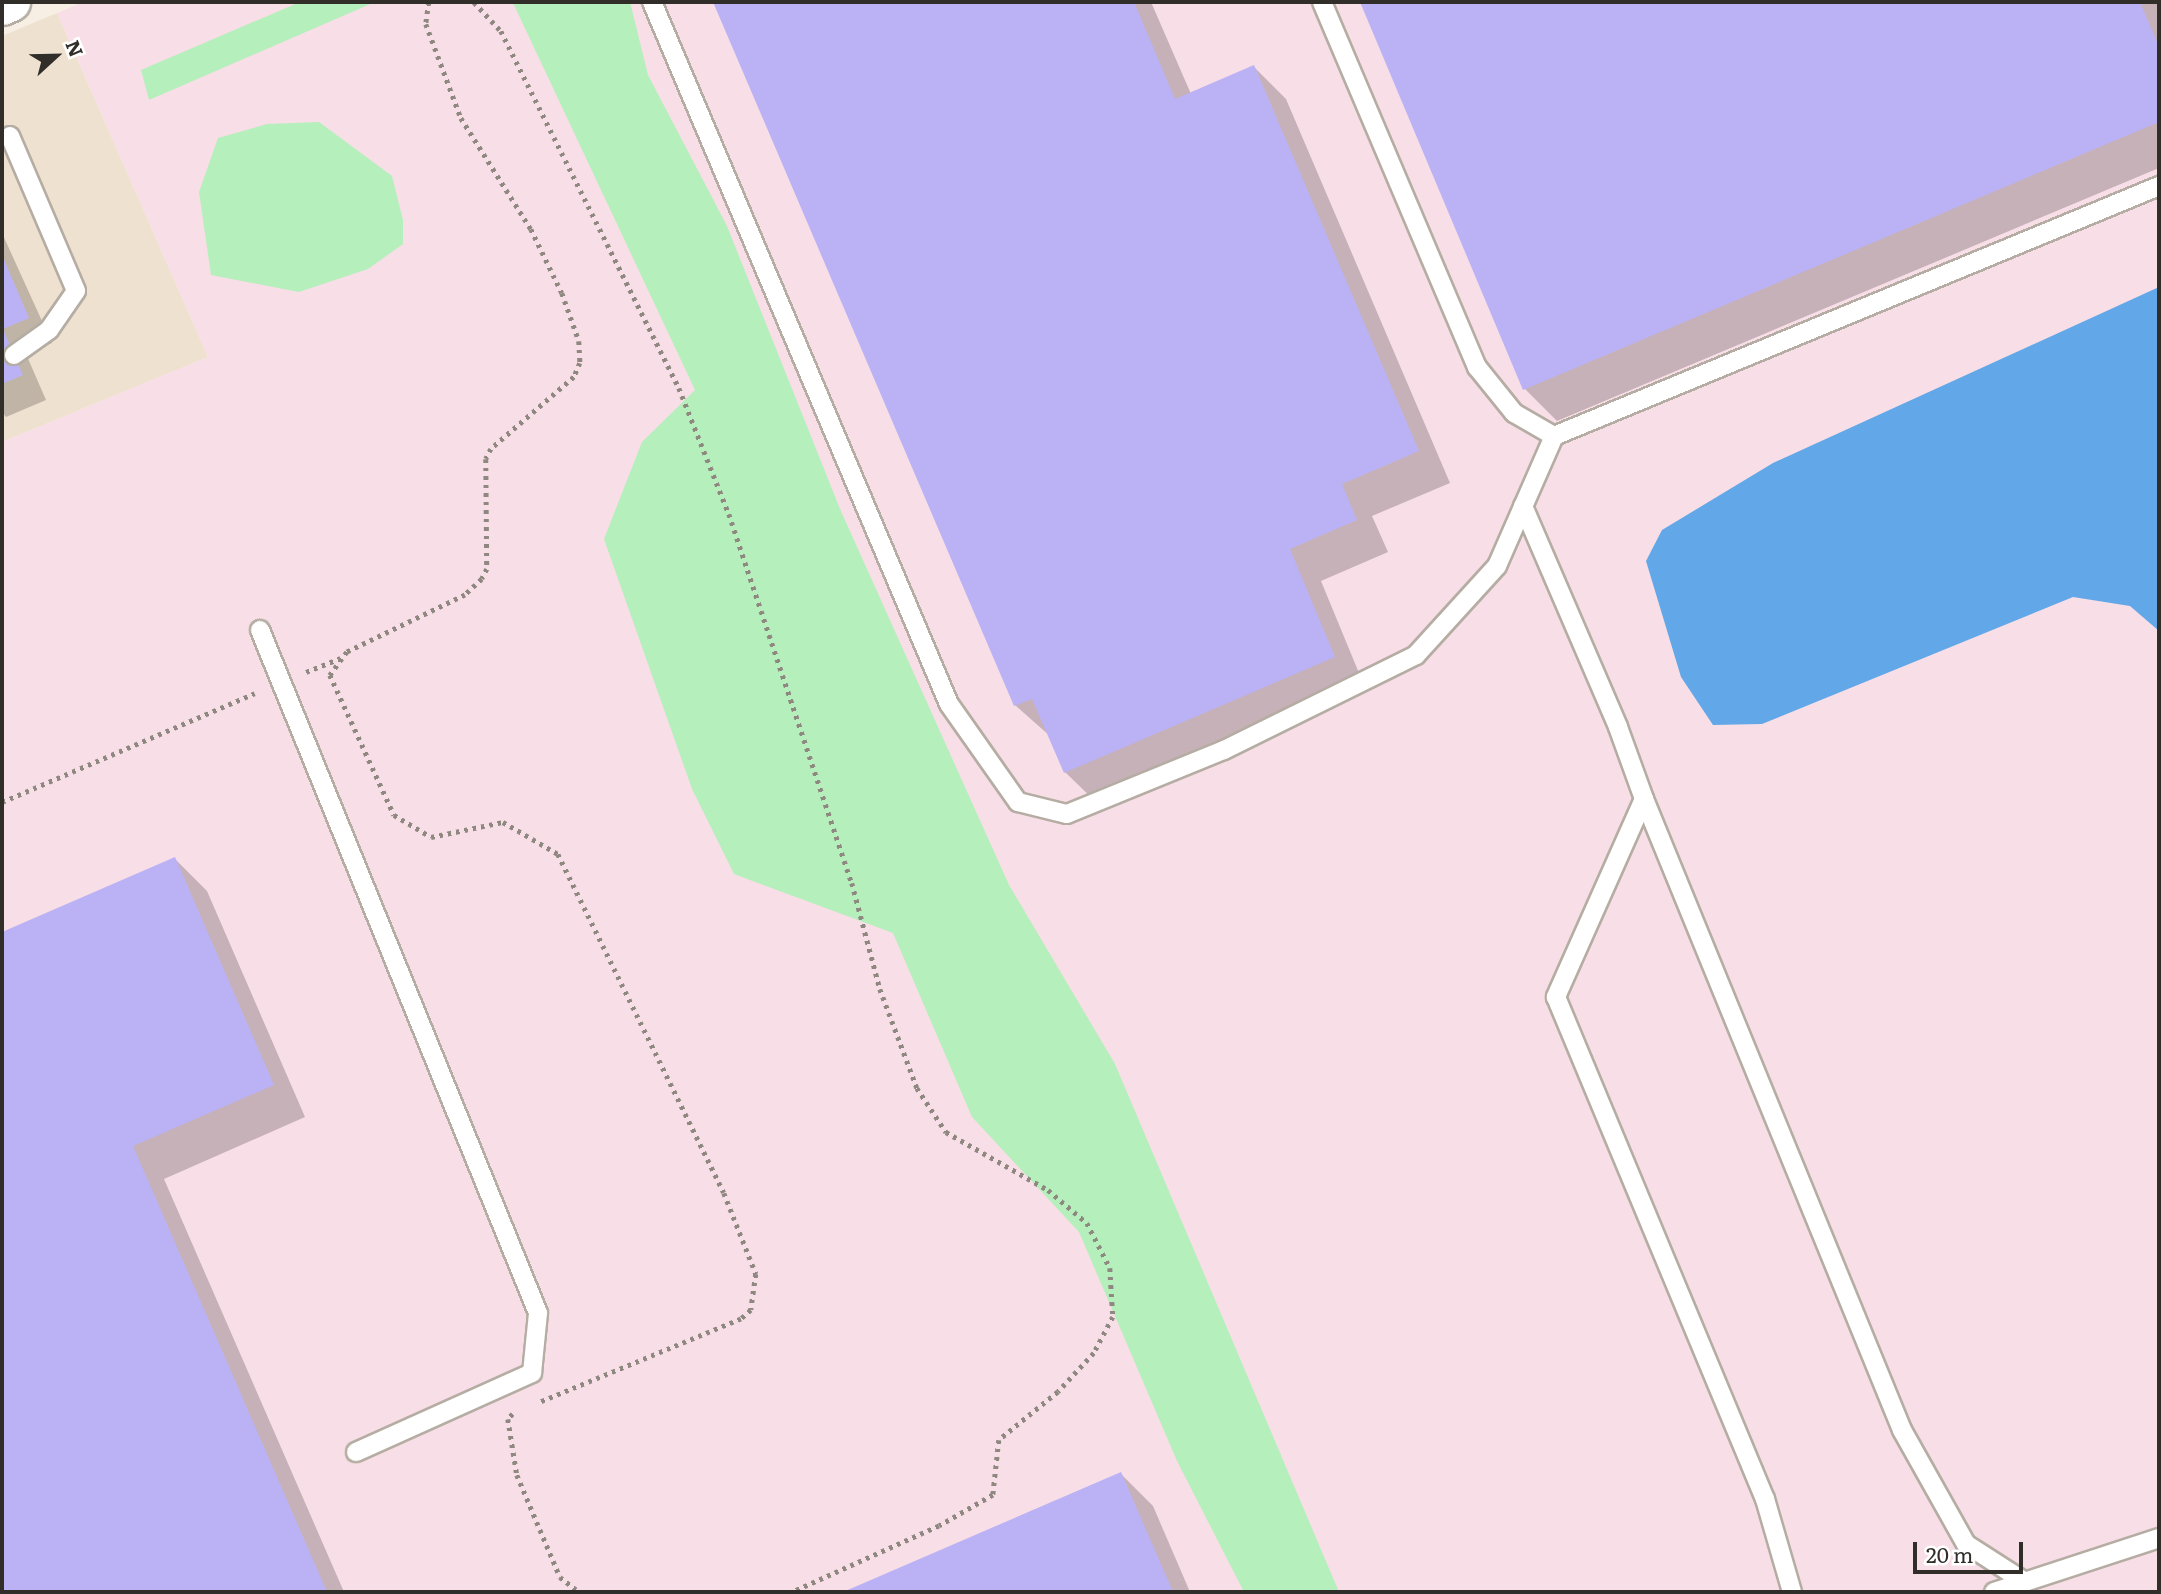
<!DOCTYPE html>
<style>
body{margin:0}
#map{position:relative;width:2161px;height:1594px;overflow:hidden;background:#f7efe4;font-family:Literata,serif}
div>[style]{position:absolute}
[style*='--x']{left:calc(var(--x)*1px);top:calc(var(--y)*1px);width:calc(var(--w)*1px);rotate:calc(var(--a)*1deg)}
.built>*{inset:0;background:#efe1d0}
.industrial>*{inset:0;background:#f8dee6}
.green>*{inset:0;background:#b5efbc}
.water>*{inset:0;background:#62a8e9}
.shadow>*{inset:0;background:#0003}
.building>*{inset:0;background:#bbb2f6}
.path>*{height:4.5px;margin-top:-2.25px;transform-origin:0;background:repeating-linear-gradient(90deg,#8e8881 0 3.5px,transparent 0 8.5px)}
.roads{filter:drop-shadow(2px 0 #b5ada3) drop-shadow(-2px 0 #b5ada3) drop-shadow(0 2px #b5ada3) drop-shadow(0 -2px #b5ada3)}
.lane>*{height:18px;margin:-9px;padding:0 9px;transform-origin:9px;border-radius:9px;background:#fff}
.street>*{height:37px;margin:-18.5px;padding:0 18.5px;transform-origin:18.5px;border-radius:18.5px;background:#fff}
span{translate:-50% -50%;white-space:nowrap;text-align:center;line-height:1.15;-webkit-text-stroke:5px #fff;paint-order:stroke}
.frame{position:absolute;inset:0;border:4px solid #312e2a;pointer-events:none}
.north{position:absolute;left:21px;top:21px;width:70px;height:70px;-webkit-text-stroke:5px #fff;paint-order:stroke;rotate:68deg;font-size:19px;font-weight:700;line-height:28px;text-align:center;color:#312e2a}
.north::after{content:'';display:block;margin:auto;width:24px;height:32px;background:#312e2a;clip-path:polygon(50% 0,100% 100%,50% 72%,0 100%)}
.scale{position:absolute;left:1913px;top:1542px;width:110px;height:32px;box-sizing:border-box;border:4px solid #312e2a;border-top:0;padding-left:9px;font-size:21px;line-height:24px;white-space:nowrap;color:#312e2a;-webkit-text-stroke:5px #fff;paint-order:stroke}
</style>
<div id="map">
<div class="built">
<i style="clip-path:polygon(57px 13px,208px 357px,2px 442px,2px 36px)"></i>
</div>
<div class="industrial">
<i style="clip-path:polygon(83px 2px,2159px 2px,2159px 1592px,2px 1592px,2px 442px,208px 357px,57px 13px)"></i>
</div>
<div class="green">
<i style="clip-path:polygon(300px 2px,375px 2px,149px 100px,141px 70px)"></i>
<i style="clip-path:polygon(508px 2px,630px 2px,648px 75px,727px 226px,840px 509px,1009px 885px,1115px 1064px,1339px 1592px,1244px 1592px,1177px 1461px,1079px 1232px,972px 1117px,893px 933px,734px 874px,692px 789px,604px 539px,642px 442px,695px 390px,514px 5px)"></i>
<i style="clip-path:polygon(319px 122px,392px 176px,403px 220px,403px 244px,368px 269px,299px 292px,211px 275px,199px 192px,218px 138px,267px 124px)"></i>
</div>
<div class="water">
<i style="clip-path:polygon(2159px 287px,2159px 631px,2130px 606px,2073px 597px,1762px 724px,1713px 725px,1681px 677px,1646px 561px,1662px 530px,1773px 463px)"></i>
</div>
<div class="shadow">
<i style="clip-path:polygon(715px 2px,1151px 2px,1191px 94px,1254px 67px,1286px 99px,1450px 483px,1372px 516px,1388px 552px,1321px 581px,1366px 690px,1098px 804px,1065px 772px,1050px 736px,1015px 705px)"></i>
<i style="clip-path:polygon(1362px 2px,2157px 2px,2159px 168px,1557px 421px,1525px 389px)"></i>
<i style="clip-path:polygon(2px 233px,52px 343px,26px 354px,46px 400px,6px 417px,2px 412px)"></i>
<i style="clip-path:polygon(175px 859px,207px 891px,305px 1117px,164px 1179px,344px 1592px,2px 1592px,2px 934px)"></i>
<i style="clip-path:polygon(1121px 1474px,1153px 1506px,1190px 1592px,847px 1592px)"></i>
</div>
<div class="building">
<i style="clip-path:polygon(713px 2px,1134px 2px,1175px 99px,1254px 65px,1419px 451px,1342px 484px,1357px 520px,1290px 549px,1335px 657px,1064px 773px,1032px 699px,1014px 706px)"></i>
<i style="clip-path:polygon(1360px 2px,2140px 2px,2159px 47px,2159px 122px,1523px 390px)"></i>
<i style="clip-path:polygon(2px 255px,29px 318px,3px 329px,23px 375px,2px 384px)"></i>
<i style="clip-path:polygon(175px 857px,274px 1085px,133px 1146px,327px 1592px,2px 1592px,2px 932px)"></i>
<i style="clip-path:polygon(1121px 1472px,1173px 1592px,843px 1592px)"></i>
</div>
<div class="path">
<i style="--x:429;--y:2;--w:22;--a:98"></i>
<i style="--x:426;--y:24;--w:100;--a:69.6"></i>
<i style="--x:461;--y:118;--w:131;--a:57.8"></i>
<i style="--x:531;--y:229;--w:71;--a:64.2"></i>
<i style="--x:562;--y:293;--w:51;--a:70.5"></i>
<i style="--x:579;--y:341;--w:22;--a:87"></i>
<i style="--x:580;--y:363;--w:15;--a:113"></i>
<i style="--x:574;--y:377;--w:110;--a:139.1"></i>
<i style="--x:491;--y:449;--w:11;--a:117"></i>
<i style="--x:486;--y:459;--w:110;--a:89.5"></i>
<i style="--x:487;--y:569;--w:11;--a:117"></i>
<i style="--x:482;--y:579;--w:23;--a:137"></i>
<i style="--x:465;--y:595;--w:131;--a:154.2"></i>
<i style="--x:347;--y:652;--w:29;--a:126"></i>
<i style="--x:330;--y:675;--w:154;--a:65.4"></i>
<i style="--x:394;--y:815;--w:43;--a:30.7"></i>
<i style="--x:431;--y:837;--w:74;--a:-11.8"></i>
<i style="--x:503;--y:822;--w:64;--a:30.2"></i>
<i style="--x:558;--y:854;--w:377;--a:63.9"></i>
<i style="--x:724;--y:1193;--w:87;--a:68.4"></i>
<i style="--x:756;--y:1274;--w:36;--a:98"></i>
<i style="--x:751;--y:1310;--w:13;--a:138"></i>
<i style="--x:741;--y:1319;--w:217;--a:157.5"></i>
<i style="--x:474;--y:2;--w:40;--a:47"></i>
<i style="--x:501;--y:31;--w:399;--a:63.5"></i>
<i style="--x:679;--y:388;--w:136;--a:68.4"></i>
<i style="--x:729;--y:514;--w:389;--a:71.6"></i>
<i style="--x:852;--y:883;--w:110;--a:75.2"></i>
<i style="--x:880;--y:989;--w:106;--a:69.5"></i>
<i style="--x:917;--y:1088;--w:53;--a:56.6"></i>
<i style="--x:946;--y:1132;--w:117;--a:29.6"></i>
<i style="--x:1048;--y:1190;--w:51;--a:40.2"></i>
<i style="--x:1087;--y:1223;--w:51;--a:62.9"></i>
<i style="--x:1110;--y:1268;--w:49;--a:86.5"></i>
<i style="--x:1113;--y:1317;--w:41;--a:117.8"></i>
<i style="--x:1094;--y:1353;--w:53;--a:132.7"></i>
<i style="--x:1058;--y:1392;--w:76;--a:140.9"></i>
<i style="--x:999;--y:1440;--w:55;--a:96.2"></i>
<i style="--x:993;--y:1495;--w:62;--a:150.1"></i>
<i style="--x:939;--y:1526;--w:160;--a:155.7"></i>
<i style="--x:306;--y:672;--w:37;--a:-22"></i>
<i style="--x:2;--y:802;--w:275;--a:-23.3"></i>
<i style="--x:513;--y:1414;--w:7;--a:135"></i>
<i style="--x:508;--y:1419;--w:57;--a:80.9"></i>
<i style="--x:517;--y:1475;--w:111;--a:67.1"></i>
<i style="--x:560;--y:1577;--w:24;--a:38"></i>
</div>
<div class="roads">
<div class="lane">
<i style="--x:652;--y:2;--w:762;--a:67.07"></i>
<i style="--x:949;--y:704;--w:120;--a:54.9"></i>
<i style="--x:1018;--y:802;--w:50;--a:13.8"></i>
<i style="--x:1067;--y:814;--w:170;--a:-22.2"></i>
<i style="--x:1224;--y:750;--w:214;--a:-26.3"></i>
<i style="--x:1416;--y:655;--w:120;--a:-47.7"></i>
<i style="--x:1497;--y:566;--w:142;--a:-66.3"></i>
<i style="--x:1322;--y:2;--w:397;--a:67"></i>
<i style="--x:1477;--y:367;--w:59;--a:51.2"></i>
<i style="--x:1514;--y:413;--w:46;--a:29.9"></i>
<i style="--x:1554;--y:436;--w:655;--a:-22.45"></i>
<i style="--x:10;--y:136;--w:168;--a:66.9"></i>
<i style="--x:76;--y:291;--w:47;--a:124.7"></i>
<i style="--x:49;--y:330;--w:43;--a:144.5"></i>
<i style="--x:1523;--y:506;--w:241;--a:66.7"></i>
<i style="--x:1618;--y:727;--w:77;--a:70.1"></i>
<i style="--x:1644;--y:799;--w:217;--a:114"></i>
<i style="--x:1556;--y:997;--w:544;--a:67.4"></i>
<i style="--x:1765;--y:1499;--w:97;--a:73.8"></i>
<i style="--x:260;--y:630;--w:737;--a:67.85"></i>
<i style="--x:538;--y:1313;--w:60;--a:95.7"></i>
<i style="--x:532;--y:1373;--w:193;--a:155.8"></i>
<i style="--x:1644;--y:799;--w:682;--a:67.76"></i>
<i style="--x:1902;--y:1430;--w:131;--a:60.7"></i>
<i style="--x:1966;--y:1544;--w:70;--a:32.8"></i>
<i style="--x:1994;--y:1592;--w:174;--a:-18.1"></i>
</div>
<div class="street">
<i style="--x:2;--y:6;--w:10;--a:-24"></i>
</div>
</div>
<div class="frame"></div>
<div class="north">N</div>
<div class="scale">20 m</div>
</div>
